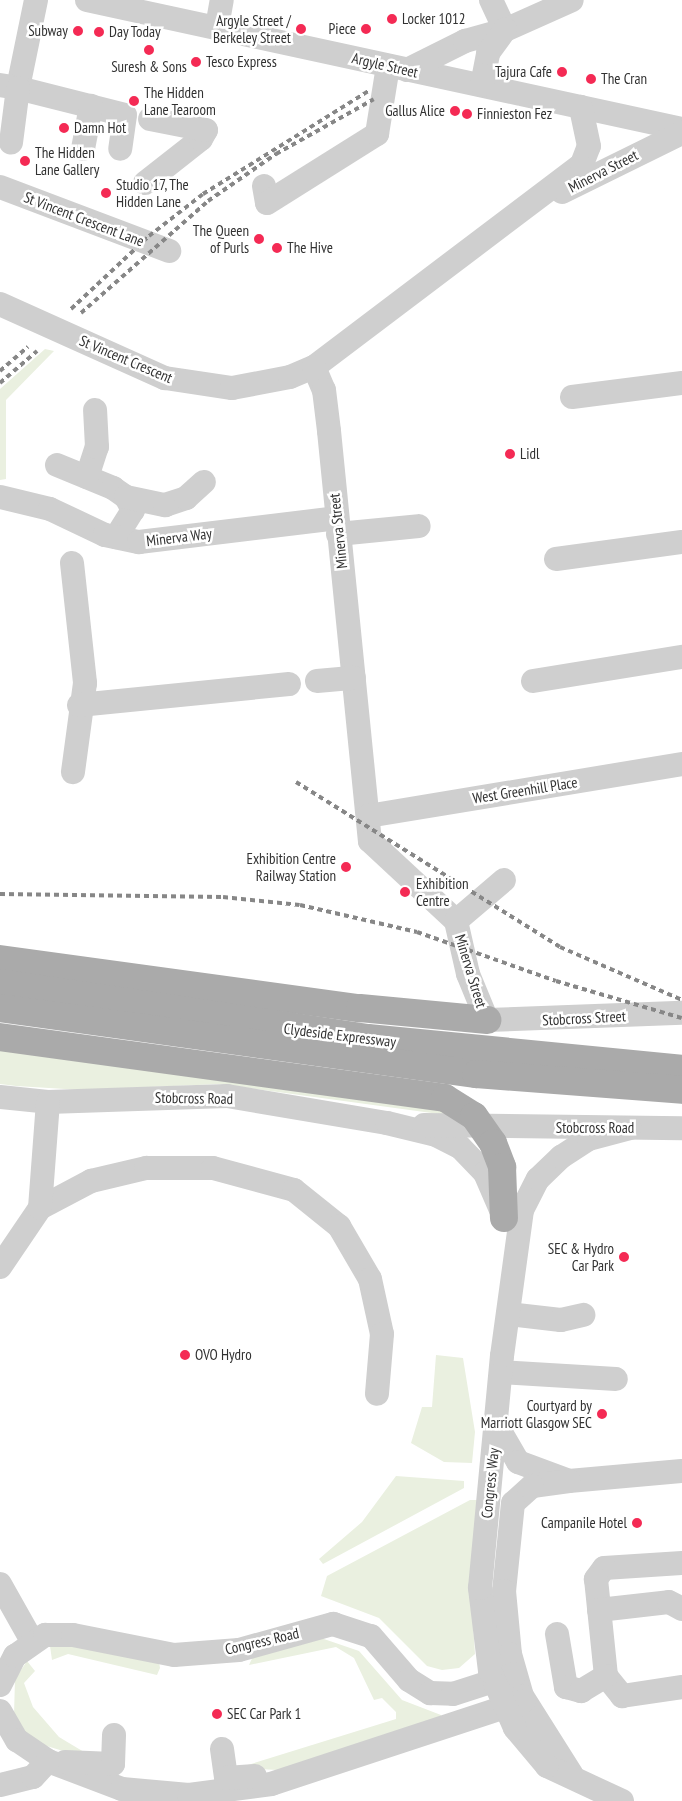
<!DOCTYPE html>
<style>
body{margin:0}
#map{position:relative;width:682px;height:1801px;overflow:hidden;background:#fff;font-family:"PT Sans Narrow",sans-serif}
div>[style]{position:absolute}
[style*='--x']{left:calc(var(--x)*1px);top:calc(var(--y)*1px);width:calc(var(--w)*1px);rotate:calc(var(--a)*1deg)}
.green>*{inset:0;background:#eaf0e0}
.minor>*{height:24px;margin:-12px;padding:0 12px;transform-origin:12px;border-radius:12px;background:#cfcfcf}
.major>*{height:28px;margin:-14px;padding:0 14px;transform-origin:14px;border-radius:14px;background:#aaa}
.rail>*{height:4px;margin-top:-2px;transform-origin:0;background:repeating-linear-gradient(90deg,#878787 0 5px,transparent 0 9px)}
.dots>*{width:14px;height:14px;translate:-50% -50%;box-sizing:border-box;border:2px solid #fff;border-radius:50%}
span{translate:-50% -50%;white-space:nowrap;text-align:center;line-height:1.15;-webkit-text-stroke:5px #fff;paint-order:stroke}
.poi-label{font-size:15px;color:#323232}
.left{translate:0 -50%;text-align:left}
.right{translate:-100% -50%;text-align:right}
.street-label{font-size:15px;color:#323232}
</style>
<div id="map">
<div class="green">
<i style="clip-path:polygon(45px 349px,54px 351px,6px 400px,6px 479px,0 480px,0 389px)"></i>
<i style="clip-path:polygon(0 1041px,435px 1102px,461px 1117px,219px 1084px,82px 1090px,16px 1086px,0 1084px)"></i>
<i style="clip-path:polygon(436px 1355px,463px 1358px,475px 1432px,472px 1463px,444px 1462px,411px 1443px,422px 1407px,432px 1407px)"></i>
<i style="clip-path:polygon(396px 1476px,464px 1481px,464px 1488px,323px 1564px,319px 1559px,362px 1522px)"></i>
<i style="clip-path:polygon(470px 1500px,477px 1500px,471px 1594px,475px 1654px,459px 1668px,442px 1670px,427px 1666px,379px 1618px,321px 1596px,327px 1576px)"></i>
<i style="clip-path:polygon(321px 1638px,359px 1651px,402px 1700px,441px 1715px,440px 1721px,278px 1770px,238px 1768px,396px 1719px,396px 1712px,382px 1698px,374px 1700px,354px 1658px,336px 1647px,249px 1665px,254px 1654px)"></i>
<i style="clip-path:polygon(65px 1644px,159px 1662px,160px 1668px,157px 1675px,68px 1654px,52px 1660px,50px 1646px)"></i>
<i style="clip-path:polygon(27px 1661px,35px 1671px,24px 1683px,33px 1707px,59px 1737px,84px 1752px,83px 1757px,40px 1744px,27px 1735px,14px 1715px,15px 1679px)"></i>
</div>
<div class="minor">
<i style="--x:36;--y:0;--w:90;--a:101.6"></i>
<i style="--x:18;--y:88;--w:110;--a:14.2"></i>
<i style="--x:125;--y:115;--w:34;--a:98"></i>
<i style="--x:87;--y:0;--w:609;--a:12.23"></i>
<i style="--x:491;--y:0;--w:33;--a:65"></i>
<i style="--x:217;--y:27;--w:27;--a:-80"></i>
<i style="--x:407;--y:70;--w:65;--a:-26.6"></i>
<i style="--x:465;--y:41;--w:41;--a:-15.4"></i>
<i style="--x:505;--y:30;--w:73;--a:-24.1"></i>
<i style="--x:0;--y:85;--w:18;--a:9"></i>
<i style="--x:18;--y:88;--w:55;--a:97.3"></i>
<i style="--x:482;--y:85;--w:33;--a:-79"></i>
<i style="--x:488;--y:53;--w:29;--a:-54"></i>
<i style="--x:83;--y:149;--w:44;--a:-79.5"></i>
<i style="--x:145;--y:183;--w:71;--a:-38.2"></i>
<i style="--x:201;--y:139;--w:10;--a:-61"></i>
<i style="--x:206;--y:130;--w:57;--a:-168.9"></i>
<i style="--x:264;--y:186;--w:17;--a:80"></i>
<i style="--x:267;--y:203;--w:130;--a:-32.1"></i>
<i style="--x:377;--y:134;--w:69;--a:-80.8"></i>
<i style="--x:0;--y:187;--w:181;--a:20.7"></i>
<i style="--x:562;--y:192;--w:134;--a:-26.2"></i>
<i style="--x:0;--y:304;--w:181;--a:24.2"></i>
<i style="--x:165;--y:378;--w:68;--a:8.5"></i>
<i style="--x:232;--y:388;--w:59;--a:-10.7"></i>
<i style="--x:290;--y:377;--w:26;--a:-23"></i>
<i style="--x:314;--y:367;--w:336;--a:-37.1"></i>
<i style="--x:582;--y:164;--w:19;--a:-69"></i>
<i style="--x:589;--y:146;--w:40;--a:-102"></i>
<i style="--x:314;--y:367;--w:25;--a:67"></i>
<i style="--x:324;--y:390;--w:41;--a:83"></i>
<i style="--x:329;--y:431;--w:412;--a:84.3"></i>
<i style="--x:370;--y:841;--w:117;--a:42.9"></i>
<i style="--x:456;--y:921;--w:54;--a:77.2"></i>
<i style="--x:468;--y:974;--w:50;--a:67.6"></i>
<i style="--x:487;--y:1020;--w:195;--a:-2.1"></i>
<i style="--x:572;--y:397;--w:111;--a:-7.3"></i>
<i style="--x:57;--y:465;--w:61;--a:22.3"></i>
<i style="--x:113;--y:488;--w:16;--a:35"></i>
<i style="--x:126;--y:497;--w:15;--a:62"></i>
<i style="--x:133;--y:510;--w:32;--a:122"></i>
<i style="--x:87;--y:477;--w:32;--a:-72"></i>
<i style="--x:97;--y:447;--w:37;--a:-93"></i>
<i style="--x:0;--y:497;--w:51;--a:13.5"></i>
<i style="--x:50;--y:509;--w:61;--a:25.3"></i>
<i style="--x:105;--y:535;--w:35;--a:12"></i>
<i style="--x:139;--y:542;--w:198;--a:-6.9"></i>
<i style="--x:126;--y:497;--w:40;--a:12"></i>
<i style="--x:165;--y:505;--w:22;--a:-18"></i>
<i style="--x:186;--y:498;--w:24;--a:-42"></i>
<i style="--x:338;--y:534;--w:81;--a:-5.6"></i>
<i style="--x:556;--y:559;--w:127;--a:-7.7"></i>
<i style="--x:72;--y:563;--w:121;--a:83.8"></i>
<i style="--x:85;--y:683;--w:90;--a:97.7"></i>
<i style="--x:317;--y:681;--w:37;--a:-5"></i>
<i style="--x:533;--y:681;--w:151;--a:-9.2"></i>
<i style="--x:79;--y:705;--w:211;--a:-5.7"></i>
<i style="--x:368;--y:816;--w:318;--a:-9.4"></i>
<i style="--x:456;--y:921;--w:63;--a:-40.5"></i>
<i style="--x:0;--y:1097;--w:48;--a:5.9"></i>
<i style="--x:48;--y:1102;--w:179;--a:-1.9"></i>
<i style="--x:227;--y:1096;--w:162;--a:9.6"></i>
<i style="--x:387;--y:1123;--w:50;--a:13.8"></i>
<i style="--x:436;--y:1135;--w:27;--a:27"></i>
<i style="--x:460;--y:1147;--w:36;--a:46"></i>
<i style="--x:485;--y:1173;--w:40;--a:66.6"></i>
<i style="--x:424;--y:1125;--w:258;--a:0.7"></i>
<i style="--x:40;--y:1208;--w:58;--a:-27.9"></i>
<i style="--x:91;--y:1181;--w:57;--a:-13.3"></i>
<i style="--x:146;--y:1168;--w:67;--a:0"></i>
<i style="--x:213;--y:1168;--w:84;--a:15.2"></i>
<i style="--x:294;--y:1190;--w:58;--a:38.7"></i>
<i style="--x:339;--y:1226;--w:61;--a:59.7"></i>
<i style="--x:370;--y:1279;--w:56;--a:77.7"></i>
<i style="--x:382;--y:1334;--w:60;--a:94.8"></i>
<i style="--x:0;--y:1267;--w:71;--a:-55.9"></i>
<i style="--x:40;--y:1208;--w:106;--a:-85.7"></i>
<i style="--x:508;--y:1314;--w:53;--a:6.5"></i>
<i style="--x:561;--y:1320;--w:23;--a:-13"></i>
<i style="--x:501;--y:1372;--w:115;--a:3.5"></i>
<i style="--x:496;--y:1424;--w:44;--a:59.9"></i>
<i style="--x:518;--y:1462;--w:54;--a:20.4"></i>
<i style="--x:569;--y:1481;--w:113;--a:-5.1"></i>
<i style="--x:569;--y:1481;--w:37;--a:172"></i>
<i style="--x:532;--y:1486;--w:25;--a:138"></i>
<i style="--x:513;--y:1503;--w:88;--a:95.8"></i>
<i style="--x:504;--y:1591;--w:63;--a:84.6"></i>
<i style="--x:510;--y:1654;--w:44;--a:74.1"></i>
<i style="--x:522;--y:1696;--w:93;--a:57.7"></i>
<i style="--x:682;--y:1563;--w:78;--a:176.3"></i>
<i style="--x:604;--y:1568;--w:14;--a:126"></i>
<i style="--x:596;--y:1579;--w:98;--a:84.1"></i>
<i style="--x:606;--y:1676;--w:26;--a:51"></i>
<i style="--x:622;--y:1696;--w:61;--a:-8.5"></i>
<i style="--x:0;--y:1584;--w:65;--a:60.7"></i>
<i style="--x:599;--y:1610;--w:70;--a:-6.5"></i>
<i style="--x:669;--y:1602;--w:15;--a:28"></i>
<i style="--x:557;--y:1634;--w:54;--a:80.4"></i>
<i style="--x:566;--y:1687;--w:16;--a:15"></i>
<i style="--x:581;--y:1691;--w:29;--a:-31"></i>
<i style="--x:0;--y:1685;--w:33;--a:-63"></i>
<i style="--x:15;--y:1656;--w:37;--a:-35"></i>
<i style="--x:45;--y:1635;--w:28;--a:0"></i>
<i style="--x:73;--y:1635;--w:103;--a:11.2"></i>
<i style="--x:174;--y:1655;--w:65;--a:-4.4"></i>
<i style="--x:239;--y:1650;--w:98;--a:-15.5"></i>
<i style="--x:333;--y:1624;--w:40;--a:18"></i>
<i style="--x:371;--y:1636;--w:58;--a:49.2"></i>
<i style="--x:409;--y:1680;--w:25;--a:32"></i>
<i style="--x:430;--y:1693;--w:23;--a:2"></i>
<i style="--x:453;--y:1694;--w:65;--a:-17.9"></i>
<i style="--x:0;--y:1711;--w:34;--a:60"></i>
<i style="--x:17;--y:1740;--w:37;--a:34"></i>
<i style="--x:48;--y:1761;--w:79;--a:20.7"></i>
<i style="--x:122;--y:1789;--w:67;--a:5.1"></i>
<i style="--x:189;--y:1795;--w:83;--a:-7.6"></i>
<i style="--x:271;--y:1784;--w:266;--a:-18.2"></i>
<i style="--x:222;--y:1749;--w:29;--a:82"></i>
<i style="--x:226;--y:1778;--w:29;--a:-4"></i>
<i style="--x:65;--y:1762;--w:48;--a:2.4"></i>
<i style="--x:113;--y:1764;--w:29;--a:-88"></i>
<i style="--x:0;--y:1785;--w:34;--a:-14"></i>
<i style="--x:33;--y:1777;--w:22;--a:-47"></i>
<i style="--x:622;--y:1801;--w:83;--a:-155"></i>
<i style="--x:547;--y:1766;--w:50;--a:-130.1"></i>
<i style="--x:515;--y:1728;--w:62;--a:-113.7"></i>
<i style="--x:490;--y:1671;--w:84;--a:-96.9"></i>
<i style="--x:480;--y:1588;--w:233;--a:-84.6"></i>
<i style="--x:502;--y:1356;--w:147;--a:-82.2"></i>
<i style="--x:522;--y:1210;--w:35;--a:-63"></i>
<i style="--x:538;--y:1179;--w:32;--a:-44"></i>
<i style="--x:561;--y:1157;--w:33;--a:-33"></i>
<i style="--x:589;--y:1139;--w:42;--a:-15"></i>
</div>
<div class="major">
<i style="--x:0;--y:959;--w:363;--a:7.8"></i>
<i style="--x:360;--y:1008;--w:128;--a:5.4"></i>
<i style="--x:0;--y:983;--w:372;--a:8.5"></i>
<i style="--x:368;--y:1038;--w:316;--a:5.6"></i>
<i style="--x:0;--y:1008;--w:481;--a:7.9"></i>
<i style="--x:476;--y:1074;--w:207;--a:4.4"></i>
<i style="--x:0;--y:1037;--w:449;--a:7.8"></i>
<i style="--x:445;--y:1098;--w:34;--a:32"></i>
<i style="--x:474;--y:1116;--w:33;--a:55"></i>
<i style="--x:493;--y:1143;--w:26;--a:69"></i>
<i style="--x:502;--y:1167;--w:51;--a:87.8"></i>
</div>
<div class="rail">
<i style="--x:71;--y:309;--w:107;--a:-43.1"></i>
<i style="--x:149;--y:236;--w:68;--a:-37.9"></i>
<i style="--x:203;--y:194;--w:197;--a:-31.9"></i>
<i style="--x:81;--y:313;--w:169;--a:-41.4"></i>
<i style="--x:208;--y:201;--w:83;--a:-34.7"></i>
<i style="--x:276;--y:154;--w:112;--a:-29.3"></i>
<i style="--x:0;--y:371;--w:37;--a:-41"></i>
<i style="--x:0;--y:383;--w:49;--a:-40.9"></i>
<i style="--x:296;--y:782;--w:311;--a:32"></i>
<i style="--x:560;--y:947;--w:133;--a:23.5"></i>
<i style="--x:0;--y:894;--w:223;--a:0.8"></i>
<i style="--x:223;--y:897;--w:77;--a:5.9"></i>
<i style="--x:300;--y:905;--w:120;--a:13"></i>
<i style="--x:417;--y:932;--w:147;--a:19.4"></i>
<i style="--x:556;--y:981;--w:131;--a:16.4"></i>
</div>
<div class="dots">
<i style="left:392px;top:19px;background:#f42a54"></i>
<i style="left:301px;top:29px;background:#f42a54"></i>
<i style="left:366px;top:29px;background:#f42a54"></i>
<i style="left:78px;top:31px;background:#f42a54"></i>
<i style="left:99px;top:32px;background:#f42a54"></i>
<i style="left:149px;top:50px;background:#f42a54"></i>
<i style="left:196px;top:62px;background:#f42a54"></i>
<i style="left:562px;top:72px;background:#f42a54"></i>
<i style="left:591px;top:79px;background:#f42a54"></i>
<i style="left:134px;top:101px;background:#f42a54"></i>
<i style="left:455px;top:111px;background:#f42a54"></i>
<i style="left:467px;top:114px;background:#f42a54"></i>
<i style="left:64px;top:128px;background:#f42a54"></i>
<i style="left:25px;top:161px;background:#f42a54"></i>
<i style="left:106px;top:193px;background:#f42a54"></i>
<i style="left:259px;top:239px;background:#f42a54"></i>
<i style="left:277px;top:248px;background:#f42a54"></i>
<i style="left:510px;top:454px;background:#f42a54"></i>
<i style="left:346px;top:867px;background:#f42a54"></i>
<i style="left:405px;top:892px;background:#f42a54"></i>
<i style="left:624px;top:1257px;background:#f42a54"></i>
<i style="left:185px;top:1355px;background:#f42a54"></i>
<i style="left:602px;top:1414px;background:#f42a54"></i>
<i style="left:637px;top:1523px;background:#f42a54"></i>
<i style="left:217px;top:1714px;background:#f42a54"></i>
</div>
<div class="poi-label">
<span class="left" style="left:402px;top:19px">Locker 1012</span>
<span class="right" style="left:291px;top:29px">Argyle Street /<br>Berkeley Street</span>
<span class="right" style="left:356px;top:29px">Piece</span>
<span class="right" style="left:68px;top:31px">Subway</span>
<span class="left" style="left:109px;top:32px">Day Today</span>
<span class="left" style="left:206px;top:62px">Tesco Express</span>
<span style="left:149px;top:67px">Suresh &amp; Sons</span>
<span class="right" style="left:552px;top:72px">Tajura Cafe</span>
<span class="left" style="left:601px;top:79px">The Cran</span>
<span class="left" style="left:144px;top:101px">The Hidden<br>Lane Tearoom</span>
<span class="right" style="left:445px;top:111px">Gallus Alice</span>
<span class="left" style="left:477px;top:114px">Finnieston Fez</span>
<span class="left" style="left:74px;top:128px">Damn Hot</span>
<span class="left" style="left:35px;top:161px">The Hidden<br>Lane Gallery</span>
<span class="left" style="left:116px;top:193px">Studio 17, The<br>Hidden Lane</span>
<span class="right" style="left:249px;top:239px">The Queen<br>of Purls</span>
<span class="left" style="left:287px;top:248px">The Hive</span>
<span class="left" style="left:520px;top:454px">Lidl</span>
<span class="right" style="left:336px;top:867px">Exhibition Centre<br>Railway Station</span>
<span class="left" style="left:416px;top:892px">Exhibition<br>Centre</span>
<span class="right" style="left:614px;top:1257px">SEC &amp; Hydro<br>Car Park</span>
<span class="left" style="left:195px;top:1355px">OVO Hydro</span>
<span class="right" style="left:592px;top:1414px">Courtyard by<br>Marriott Glasgow SEC</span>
<span class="right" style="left:627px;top:1523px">Campanile Hotel</span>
<span class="left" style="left:227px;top:1714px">SEC Car Park 1</span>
</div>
<div class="street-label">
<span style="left:385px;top:65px;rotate:13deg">Argyle Street</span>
<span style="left:603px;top:171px;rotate:-27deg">Minerva Street</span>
<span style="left:84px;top:219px;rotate:21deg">St Vincent Crescent Lane</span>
<span style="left:126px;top:359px;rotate:23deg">St Vincent Crescent</span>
<span style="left:338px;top:531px;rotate:-96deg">Minerva Street</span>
<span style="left:179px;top:537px;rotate:-7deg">Minerva Way</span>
<span style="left:525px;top:790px;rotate:-9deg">West Greenhill Place</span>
<span style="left:471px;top:971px;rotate:73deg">Minerva Street</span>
<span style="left:584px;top:1018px;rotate:-3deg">Stobcross Street</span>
<span style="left:340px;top:1035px;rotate:7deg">Clydeside Expressway</span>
<span style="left:194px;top:1098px;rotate:1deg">Stobcross Road</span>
<span style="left:595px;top:1128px">Stobcross Road</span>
<span style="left:490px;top:1483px;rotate:-84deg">Congress Way</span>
<span style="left:262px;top:1641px;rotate:-13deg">Congress Road</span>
</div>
</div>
